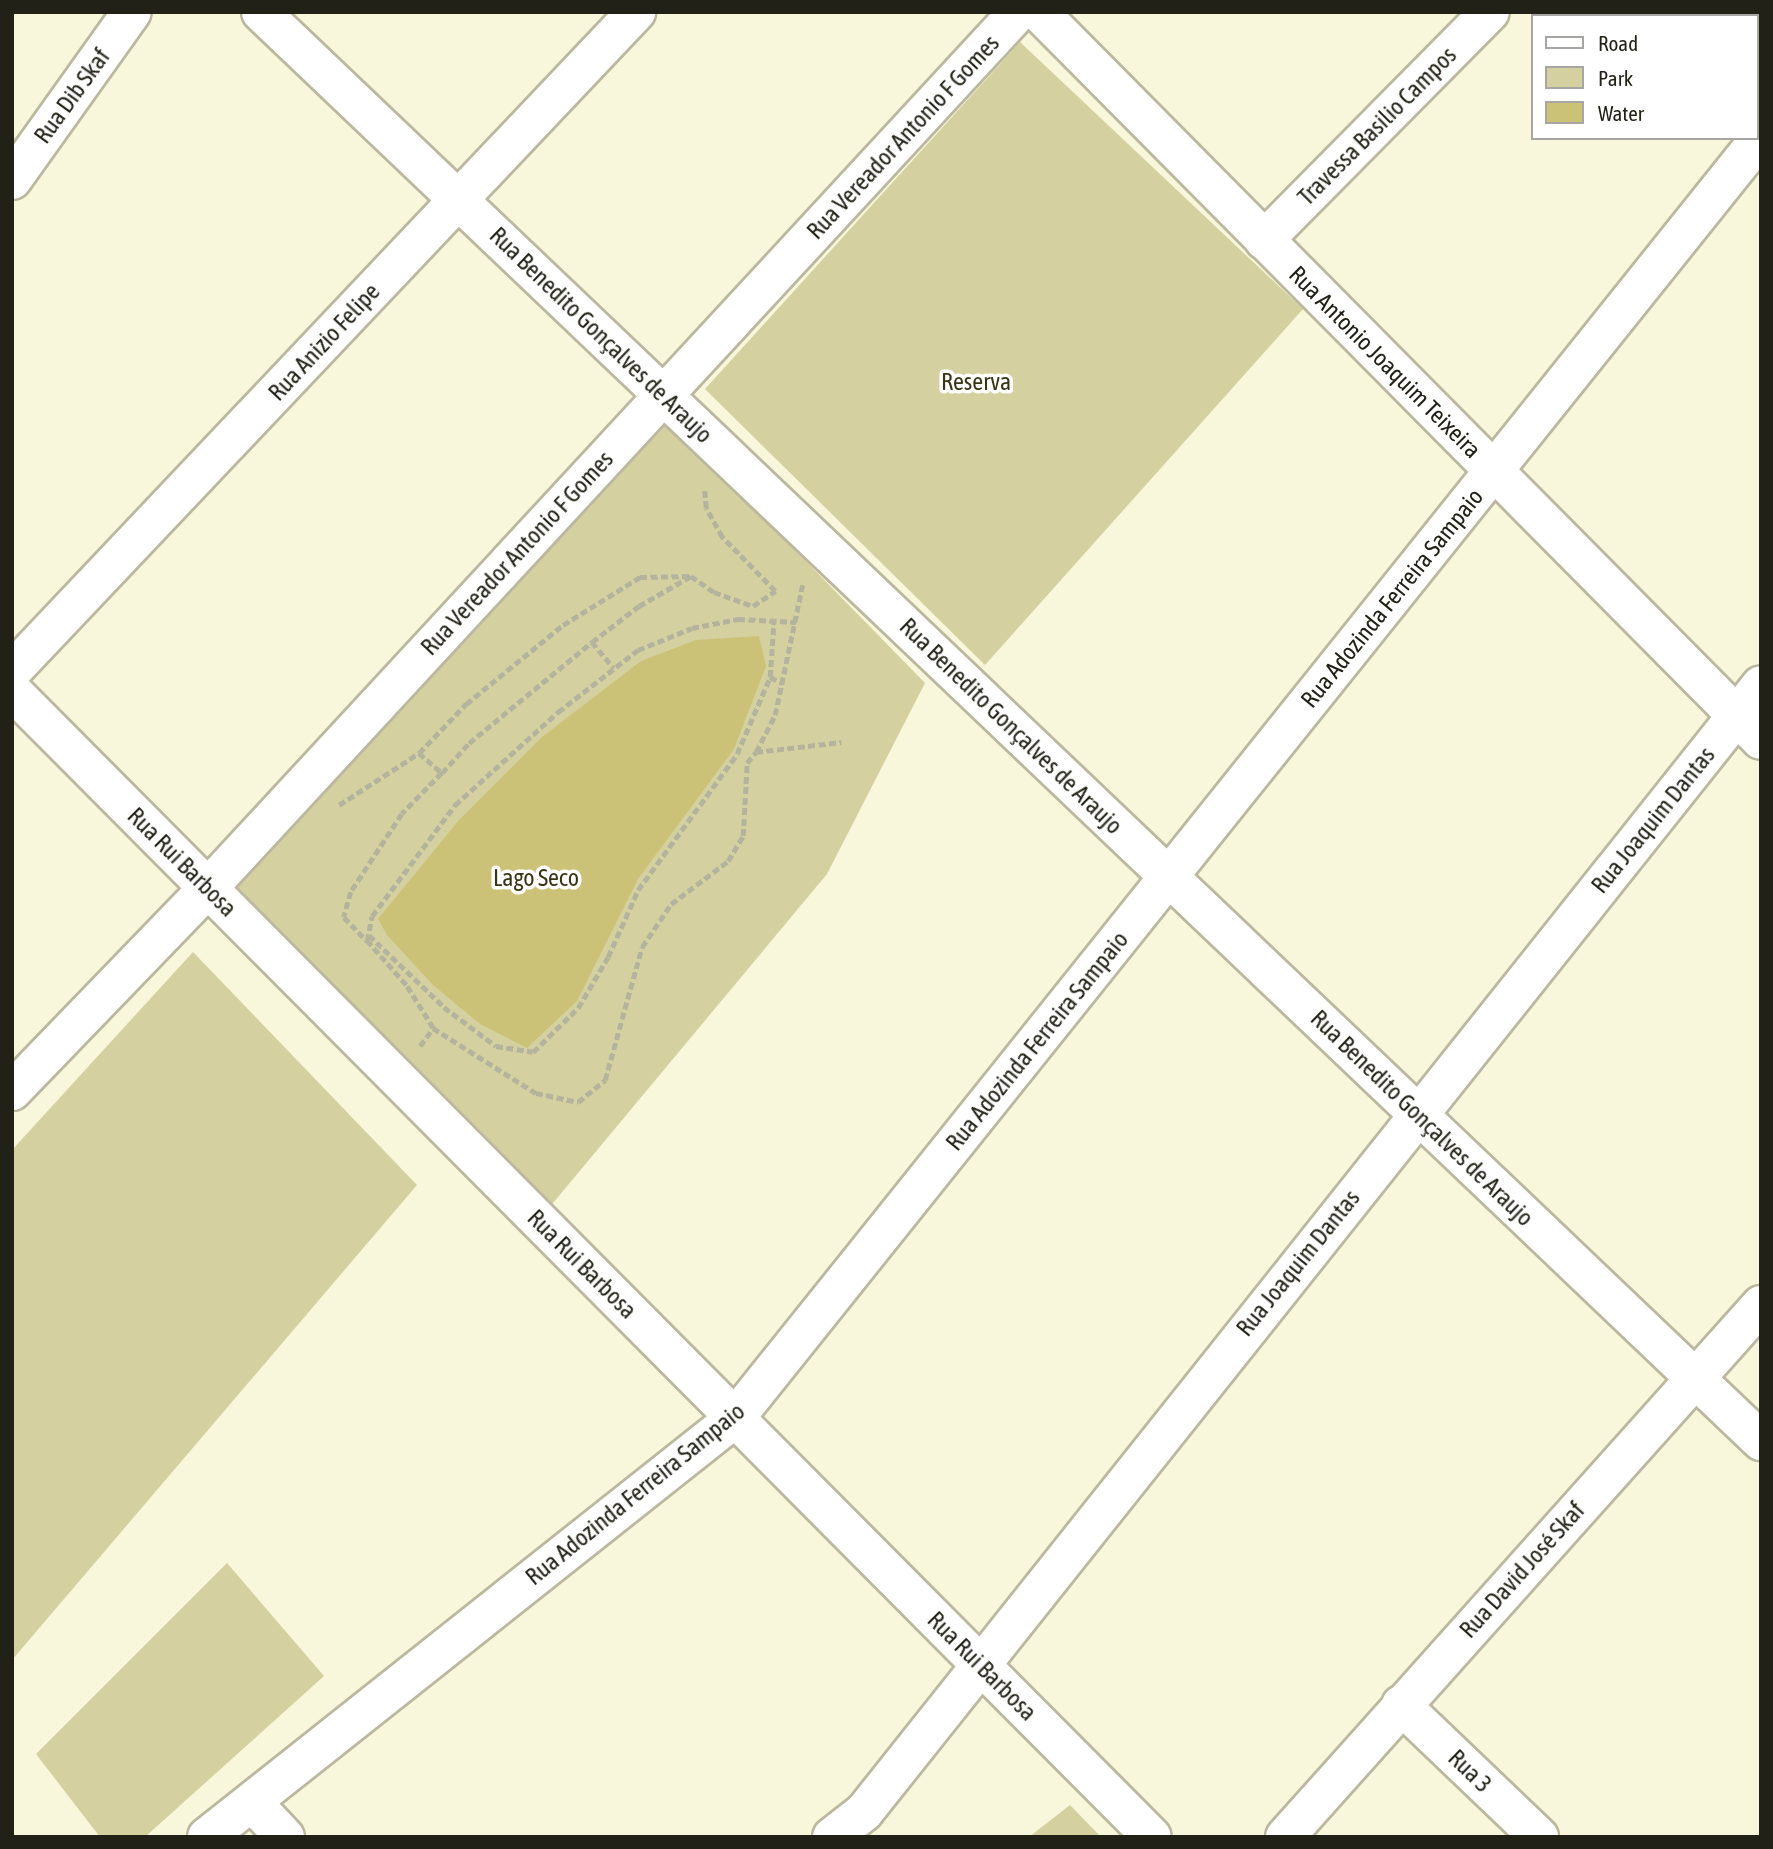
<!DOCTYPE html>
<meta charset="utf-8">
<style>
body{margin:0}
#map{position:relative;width:1773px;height:1849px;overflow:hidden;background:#f8f6db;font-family:"Asap Condensed",sans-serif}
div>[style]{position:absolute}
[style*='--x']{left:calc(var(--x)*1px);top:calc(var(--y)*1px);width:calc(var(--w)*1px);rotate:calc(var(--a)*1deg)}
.green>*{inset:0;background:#d5d09f}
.water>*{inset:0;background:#cbc278}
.path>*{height:4.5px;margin-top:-2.25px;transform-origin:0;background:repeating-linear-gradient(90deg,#b4b39d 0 7px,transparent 0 10.5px)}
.roads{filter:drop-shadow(2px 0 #bbb89f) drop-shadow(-2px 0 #bbb89f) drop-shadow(0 2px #bbb89f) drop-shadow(0 -2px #bbb89f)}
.minor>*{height:38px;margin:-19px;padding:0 19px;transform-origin:19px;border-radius:19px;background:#fff}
span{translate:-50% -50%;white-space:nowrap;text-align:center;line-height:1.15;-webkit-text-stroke:7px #fff;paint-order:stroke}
.street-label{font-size:24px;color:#222117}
.park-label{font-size:24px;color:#393514}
.frame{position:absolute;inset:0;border:14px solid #222117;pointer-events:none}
.legend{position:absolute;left:1531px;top:14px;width:228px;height:126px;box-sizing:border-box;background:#fff;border:2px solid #a7a6a2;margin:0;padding:9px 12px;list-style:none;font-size:21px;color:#222117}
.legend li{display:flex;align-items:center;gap:14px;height:35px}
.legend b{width:35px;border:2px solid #a7a6a2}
</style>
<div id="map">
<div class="green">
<i style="clip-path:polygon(1020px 42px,1303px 309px,985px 665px,705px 389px)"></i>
<i style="clip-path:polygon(662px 414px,925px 683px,827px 874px,548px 1209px,230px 884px)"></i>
<i style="clip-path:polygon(193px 952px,417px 1185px,12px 1660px,12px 1150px)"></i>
<i style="clip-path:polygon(227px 1563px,324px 1676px,145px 1837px,100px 1837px,36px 1754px)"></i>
<i style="clip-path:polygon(1070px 1805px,1101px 1837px,1029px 1837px)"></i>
</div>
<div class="water">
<i style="clip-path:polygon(759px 636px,766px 666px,734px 749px,638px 879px,577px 1001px,527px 1048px,480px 1024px,433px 985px,387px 935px,378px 919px,459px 820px,542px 737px,641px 661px,696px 640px)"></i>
</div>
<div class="path">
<i style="--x:592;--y:642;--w:34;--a:50"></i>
<i style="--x:770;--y:677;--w:14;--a:25"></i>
<i style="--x:756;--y:752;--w:42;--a:-62.8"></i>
<i style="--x:775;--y:715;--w:136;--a:-78.1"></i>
<i style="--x:419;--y:753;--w:68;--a:-46.2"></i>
<i style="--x:466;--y:704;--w:125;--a:-39.2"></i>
<i style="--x:563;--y:625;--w:91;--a:-31.9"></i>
<i style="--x:640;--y:577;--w:51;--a:-1.1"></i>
<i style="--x:442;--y:773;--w:40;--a:-48"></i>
<i style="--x:469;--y:743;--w:159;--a:-39.4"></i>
<i style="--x:592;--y:642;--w:59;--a:-37.5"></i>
<i style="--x:639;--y:606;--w:60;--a:-30"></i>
<i style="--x:691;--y:576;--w:28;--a:35"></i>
<i style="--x:714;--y:592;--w:41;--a:19.7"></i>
<i style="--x:753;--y:606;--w:27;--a:-34"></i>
<i style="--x:775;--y:591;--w:76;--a:-134.5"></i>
<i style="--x:722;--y:537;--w:33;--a:-119"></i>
<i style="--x:706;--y:508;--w:21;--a:-95"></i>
<i style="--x:339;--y:805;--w:95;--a:-33"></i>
<i style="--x:419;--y:753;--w:30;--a:41"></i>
<i style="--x:442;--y:773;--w:57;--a:134.3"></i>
<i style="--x:402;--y:814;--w:93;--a:123.2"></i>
<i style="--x:351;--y:892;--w:26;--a:106"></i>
<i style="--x:344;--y:917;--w:33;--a:46"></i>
<i style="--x:369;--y:935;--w:104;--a:43.8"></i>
<i style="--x:444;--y:1007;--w:65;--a:36.9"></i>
<i style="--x:496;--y:1046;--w:37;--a:9"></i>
<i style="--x:533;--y:1052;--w:63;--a:-44.4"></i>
<i style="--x:578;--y:1008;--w:59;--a:-59.5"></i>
<i style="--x:608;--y:957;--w:73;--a:-65.9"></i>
<i style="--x:638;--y:890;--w:168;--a:-53.9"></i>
<i style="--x:737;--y:754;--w:84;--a:-66.8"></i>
<i style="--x:770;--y:677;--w:58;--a:-86.1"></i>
<i style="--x:433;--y:1028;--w:51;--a:-122.1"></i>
<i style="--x:406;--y:985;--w:59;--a:-131.6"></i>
<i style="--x:367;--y:941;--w:25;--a:-79"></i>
<i style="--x:372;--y:916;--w:139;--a:-53.2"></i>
<i style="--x:455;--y:805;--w:139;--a:-42.1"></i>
<i style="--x:558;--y:712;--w:101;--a:-37.8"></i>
<i style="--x:638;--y:650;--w:58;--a:-22.2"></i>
<i style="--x:692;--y:628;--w:47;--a:-11.1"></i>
<i style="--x:738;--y:619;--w:58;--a:3"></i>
<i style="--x:420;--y:1046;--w:22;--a:-54"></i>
<i style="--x:433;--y:1028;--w:122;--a:32.3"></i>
<i style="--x:536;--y:1093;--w:43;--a:12.1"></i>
<i style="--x:578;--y:1102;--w:35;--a:-39"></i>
<i style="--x:605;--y:1080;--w:138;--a:-74.5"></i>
<i style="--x:642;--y:947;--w:52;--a:-56"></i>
<i style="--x:671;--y:904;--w:71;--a:-37"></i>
<i style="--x:728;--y:861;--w:29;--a:-59"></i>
<i style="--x:743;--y:836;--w:73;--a:-86.9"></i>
<i style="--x:747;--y:763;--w:14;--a:-51"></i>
<i style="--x:756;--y:752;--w:86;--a:-6.7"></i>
</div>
<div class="roads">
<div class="minor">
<i style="--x:261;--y:12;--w:2072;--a:43.61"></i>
<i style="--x:1039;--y:12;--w:1025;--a:45.24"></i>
<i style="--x:12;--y:180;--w:206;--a:-54.5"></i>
<i style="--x:1264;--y:240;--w:321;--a:-45.3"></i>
<i style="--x:12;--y:671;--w:908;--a:-46.56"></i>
<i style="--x:12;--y:691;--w:1616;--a:45.15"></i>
<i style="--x:12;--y:1091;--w:282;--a:-46"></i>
<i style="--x:208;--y:888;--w:1193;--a:-47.24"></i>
<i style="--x:1401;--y:1705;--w:191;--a:43.7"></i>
<i style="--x:252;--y:1802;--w:48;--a:46.7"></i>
<i style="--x:207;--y:1837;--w:674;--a:-38.43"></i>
<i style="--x:735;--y:1418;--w:1641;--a:-51.31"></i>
<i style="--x:832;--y:1837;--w:41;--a:-38"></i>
<i style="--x:864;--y:1812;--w:1440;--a:-51.48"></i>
<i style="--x:1285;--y:1837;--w:714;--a:-48.18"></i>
</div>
</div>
<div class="street-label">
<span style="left:72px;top:96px;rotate:-54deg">Rua Dib Skaf</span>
<span style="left:1377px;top:126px;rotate:-45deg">Travessa Basilio Campos</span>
<span style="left:903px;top:137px;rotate:-47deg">Rua Vereador Antonio F Gomes</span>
<span style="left:601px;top:335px;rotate:44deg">Rua Benedito Gonçalves de Araujo</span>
<span style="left:324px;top:342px;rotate:-47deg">Rua Anizio Felipe</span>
<span style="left:1385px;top:362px;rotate:45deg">Rua Antonio Joaquim Teixeira</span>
<span style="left:517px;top:553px;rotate:-47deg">Rua Vereador Antonio F Gomes</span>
<span style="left:1392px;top:598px;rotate:-51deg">Rua Adozinda Ferreira Sampaio</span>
<span style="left:1011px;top:726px;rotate:44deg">Rua Benedito Gonçalves de Araujo</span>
<span style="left:1653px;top:820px;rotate:-51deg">Rua Joaquim Dantas</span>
<span style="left:182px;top:862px;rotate:45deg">Rua Rui Barbosa</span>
<span style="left:1037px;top:1041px;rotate:-51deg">Rua Adozinda Ferreira Sampaio</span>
<span style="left:1422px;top:1118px;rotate:44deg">Rua Benedito Gonçalves de Araujo</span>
<span style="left:1298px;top:1263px;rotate:-51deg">Rua Joaquim Dantas</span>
<span style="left:582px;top:1264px;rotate:45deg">Rua Rui Barbosa</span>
<span style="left:635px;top:1494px;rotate:-39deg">Rua Adozinda Ferreira Sampaio</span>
<span style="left:1522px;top:1570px;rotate:-48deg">Rua David José Skaf</span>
<span style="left:982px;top:1666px;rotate:45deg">Rua Rui Barbosa</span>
<span style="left:1470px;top:1771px;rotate:44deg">Rua 3</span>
</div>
<div class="park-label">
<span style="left:976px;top:382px">Reserva</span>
<span style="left:536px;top:878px">Lago Seco</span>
</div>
<div class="frame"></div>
<ul class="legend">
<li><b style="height:9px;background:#fff"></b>Road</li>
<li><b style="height:19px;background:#d5d09f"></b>Park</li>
<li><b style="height:19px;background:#cbc278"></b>Water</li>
</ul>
</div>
